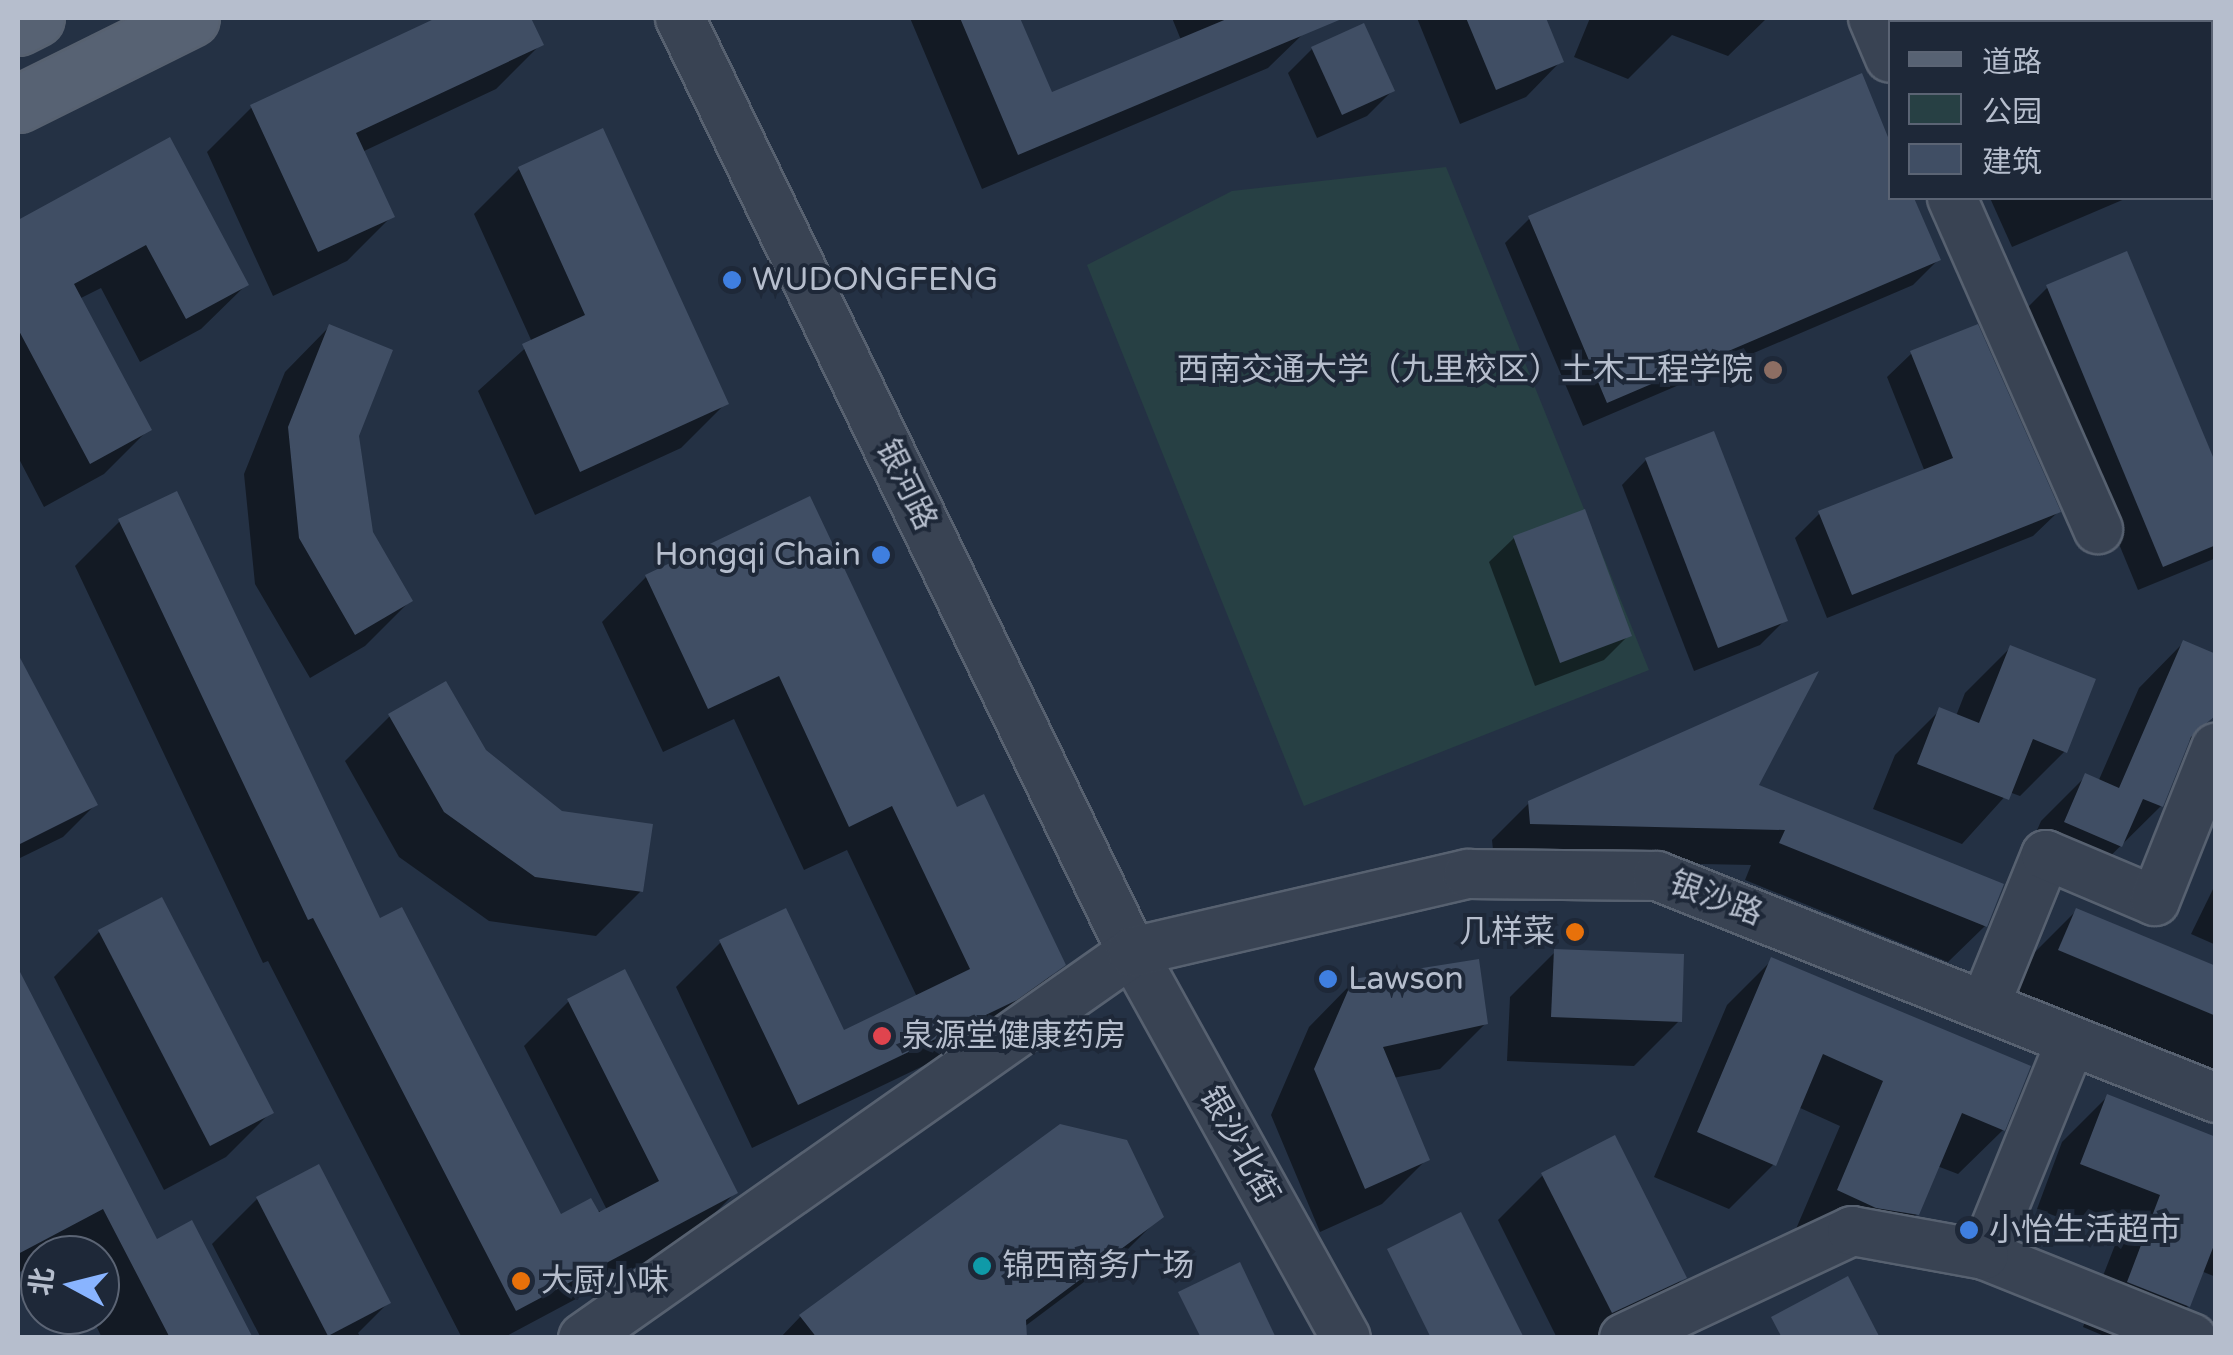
<!DOCTYPE html>
<meta charset="utf-8">
<style>
body{margin:0}
#map{position:relative;width:2233px;height:1355px;overflow:hidden;background:#243144;font-family:"Varela Round","Noto Sans SC",sans-serif}
div>[style]{position:absolute}
[style*='--x']{left:calc(var(--x)*1px);top:calc(var(--y)*1px);width:calc(var(--w)*1px);rotate:calc(var(--a)*1deg)}
.green>*{inset:0;background:#274044}
.shadow>*{inset:0;background:#0007}
.building>*{inset:0;background:#404e64}
.roads{filter:drop-shadow(2px 0 #576170) drop-shadow(-2px 0 #576170) drop-shadow(0 2px #576170) drop-shadow(0 -2px #576170)}
.minor>*{height:48px;margin:-24px;padding:0 24px;transform-origin:24px;border-radius:24px;background:#394353}
.major>*{height:55px;margin:-27.5px;padding:0 27.5px;transform-origin:27.5px;border-radius:27.5px;background:#576273}
.dots>*{width:28px;height:28px;translate:-50% -50%;box-sizing:border-box;border:5px solid #1e2838;border-radius:50%}
span{translate:-50% -50%;white-space:nowrap;text-align:center;line-height:1.15;-webkit-text-stroke:8px #1e2838;paint-order:stroke}
.poi-label{font-size:32px;color:#b6becd}
.left{translate:0 -50%;text-align:left}
.right{translate:-100% -50%;text-align:right}
.street-label{font-size:32px;color:#b6becd}
.frame{position:absolute;inset:0;border:20px solid #b6becd;pointer-events:none}
.legend{position:absolute;left:1888px;top:20px;width:325px;height:180px;box-sizing:border-box;background:#1e2838;border:2px solid #5b6474;margin:0;padding:12px 18px;list-style:none;font-size:30px;color:#b6becd}
.legend li{display:flex;align-items:center;gap:20px;height:50px}
.legend b{width:50px;border:2px solid #5b6474}
.north{position:absolute;left:20px;top:1235px;width:100px;height:100px;box-sizing:border-box;background:#1e2838;border:2px solid #5b6474;border-radius:50%;rotate:277deg;font-size:28px;font-weight:700;line-height:40px;text-align:center;color:#b6becd}
.north::after{content:'';display:block;margin:auto;width:35px;height:45px;background:#89b4ff;clip-path:polygon(50% 0,100% 100%,50% 72%,0 100%)}
</style>
<div id="map">
<div class="green">
<i style="clip-path:polygon(1446px 167px,1649px 670px,1304px 806px,1087px 265px,1232px 191px)"></i>
</div>
<div class="shadow">
<i style="clip-path:polygon(442px 18px,529px 18px,541px 44px,496px 89px,362px 152px,392px 216px,347px 261px,273px 296px,207px 152px,252px 107px)"></i>
<i style="clip-path:polygon(910px 18px,1018px 18px,1050px 96px,1181px 40px,1172px 18px,1297px 18px,1304px 33px,1268px 68px,982px 189px)"></i>
<i style="clip-path:polygon(1417px 18px,1543px 18px,1561px 61px,1526px 97px,1460px 124px)"></i>
<i style="clip-path:polygon(1590px 18px,1767px 18px,1728px 56px,1672px 35px,1628px 79px,1574px 57px)"></i>
<i style="clip-path:polygon(2018px 18px,2216px 18px,2216px 71px,2210px 76px,2210px 22px,2013px 22px)"></i>
<i style="clip-path:polygon(1312px 49px,1392px 91px,1367px 116px,1317px 138px,1288px 73px)"></i>
<i style="clip-path:polygon(1860px 76px,1890px 148px,1890px 198px,1911px 198px,1938px 260px,1913px 285px,1583px 426px,1505px 243px,1530px 218px)"></i>
<i style="clip-path:polygon(169px 140px,246px 285px,201px 329px,140px 362px,101px 288px,79px 299px,149px 429px,104px 474px,44px 507px,18px 457px,18px 222px)"></i>
<i style="clip-path:polygon(519px 169px,726px 403px,681px 448px,535px 515px,478px 391px,532px 342px,474px 214px)"></i>
<i style="clip-path:polygon(1990px 198px,2127px 198px,2012px 247px)"></i>
<i style="clip-path:polygon(2048px 287px,2216px 470px,2216px 558px,2138px 590px,2023px 312px)"></i>
<i style="clip-path:polygon(329px 327px,357px 435px,370px 533px,410px 601px,365px 646px,310px 678px,255px 584px,244px 474px,285px 372px)"></i>
<i style="clip-path:polygon(1912px 353px,2058px 512px,2033px 536px,1827px 618px,1795px 538px,1820px 513px,1925px 472px,1887px 377px)"></i>
<i style="clip-path:polygon(1646px 460px,1785px 620px,1760px 645px,1694px 671px,1622px 485px)"></i>
<i style="clip-path:polygon(809px 499px,956px 810px,1063px 964px,1018px 1009px,969px 1044px,752px 1148px,676px 987px,721px 942px,843px 1033px,917px 997px,847px 850px,804px 870px,734px 719px,663px 752px,602px 622px,646px 577px)"></i>
<i style="clip-path:polygon(120px 521px,379px 922px,560px 1217px,607px 1210px,524px 1046px,569px 1001px,735px 1193px,690px 1238px,503px 1338px,462px 1338px,268px 961px,263px 963px,75px 566px)"></i>
<i style="clip-path:polygon(1514px 538px,1629px 635px,1604px 660px,1535px 686px,1489px 562px)"></i>
<i style="clip-path:polygon(2183px 643px,2211px 719px,2185px 745px,2161px 806px,2075px 891px,2021px 867px,2041px 821px,2086px 776px,2098px 782px,2139px 688px)"></i>
<i style="clip-path:polygon(2010px 648px,2065px 751px,2020px 796px,2009px 792px,1962px 844px,1873px 809px,1895px 755px,1940px 710px,1956px 716px,1965px 693px)"></i>
<i style="clip-path:polygon(27px 678px,95px 805px,63px 837px,18px 859px,18px 683px)"></i>
<i style="clip-path:polygon(390px 716px,484px 752px,561px 813px,641px 891px,596px 936px,489px 921px,399px 857px,345px 761px)"></i>
<i style="clip-path:polygon(1755px 787px,1985px 926px,1948px 962px,1745px 880px,1751px 865px,1494px 860px,1492px 840px,1529px 803px)"></i>
<i style="clip-path:polygon(2216px 883px,2216px 945px,2191px 934px)"></i>
<i style="clip-path:polygon(2076px 911px,2216px 969px,2216px 1079px,2015px 995px,2031px 956px)"></i>
<i style="clip-path:polygon(99px 932px,271px 1112px,226px 1157px,164px 1190px,54px 977px)"></i>
<i style="clip-path:polygon(1555px 952px,1679px 1021px,1634px 1066px,1507px 1061px,1510px 997px)"></i>
<i style="clip-path:polygon(1772px 960px,2003px 1130px,1958px 1174px,1937px 1166px,1917px 1214px,1872px 1259px,1831px 1252px,1793px 1236px,1840px 1126px,1798px 1107px,1774px 1164px,1729px 1209px,1654px 1177px,1727px 1005px)"></i>
<i style="clip-path:polygon(21px 981px,156px 1242px,250px 1338px,102px 1338px,91px 1315px,100px 1315px,100px 1255px,40px 1255px,40px 1261px,18px 1273px,18px 983px)"></i>
<i style="clip-path:polygon(1354px 981px,1485px 1024px,1440px 1069px,1393px 1078px,1427px 1159px,1382px 1204px,1320px 1232px,1271px 1115px,1309px 1027px)"></i>
<i style="clip-path:polygon(2107px 1097px,2216px 1139px,2216px 1277px,2201px 1271px,2188px 1306px,2156px 1338px,2109px 1338px,2083px 1327px,2117px 1240px,2037px 1209px,2062px 1142px)"></i>
<i style="clip-path:polygon(1061px 1126px,1161px 1216px,1128px 1249px,1024px 1327px,1024px 1338px,780px 1338px,800px 1317px)"></i>
<i style="clip-path:polygon(1543px 1175px,1684px 1278px,1639px 1322px,1607px 1338px,1557px 1338px,1498px 1220px)"></i>
<i style="clip-path:polygon(257px 1199px,388px 1303px,358px 1333px,361px 1338px,261px 1338px,212px 1244px)"></i>
</div>
<div class="building">
<i style="clip-path:polygon(436px 18px,531px 18px,544px 45px,356px 133px,395px 217px,318px 252px,250px 105px)"></i>
<i style="clip-path:polygon(960px 18px,1020px 18px,1052px 92px,1229px 18px,1344px 18px,1018px 155px)"></i>
<i style="clip-path:polygon(1466px 18px,1546px 18px,1564px 62px,1496px 90px)"></i>
<i style="clip-path:polygon(1364px 23px,1395px 91px,1342px 115px,1311px 47px)"></i>
<i style="clip-path:polygon(1862px 73px,1890px 142px,1890px 198px,1914px 198px,1941px 260px,1607px 403px,1528px 216px)"></i>
<i style="clip-path:polygon(603px 128px,729px 404px,580px 472px,522px 344px,585px 315px,518px 167px)"></i>
<i style="clip-path:polygon(170px 137px,249px 285px,186px 319px,146px 245px,74px 284px,152px 430px,90px 464px,18px 329px,18px 220px)"></i>
<i style="clip-path:polygon(2127px 251px,2216px 464px,2216px 545px,2163px 567px,2046px 285px)"></i>
<i style="clip-path:polygon(329px 324px,393px 350px,359px 436px,373px 532px,413px 601px,355px 635px,299px 538px,288px 427px)"></i>
<i style="clip-path:polygon(1978px 324px,2061px 512px,1852px 595px,1818px 511px,1953px 458px,1910px 351px)"></i>
<i style="clip-path:polygon(1714px 431px,1788px 621px,1718px 648px,1645px 458px)"></i>
<i style="clip-path:polygon(177px 491px,380px 918px,402px 907px,561px 1214px,591px 1198px,599px 1212px,659px 1181px,567px 999px,625px 969px,738px 1193px,516px 1311px,313px 918px,308px 920px,118px 519px)"></i>
<i style="clip-path:polygon(810px 496px,957px 807px,984px 794px,1066px 965px,1017px 1000px,798px 1105px,719px 940px,786px 908px,844px 1030px,970px 969px,892px 806px,849px 827px,779px 676px,708px 709px,645px 575px)"></i>
<i style="clip-path:polygon(1585px 509px,1632px 636px,1560px 663px,1513px 536px)"></i>
<i style="clip-path:polygon(2183px 640px,2216px 654px,2216px 715px,2191px 737px,2163px 807px,2143px 799px,2122px 847px,2064px 822px,2085px 773px,2119px 788px)"></i>
<i style="clip-path:polygon(2010px 645px,2096px 679px,2067px 753px,2033px 739px,2009px 800px,1917px 764px,1939px 707px,1979px 723px)"></i>
<i style="clip-path:polygon(18px 654px,98px 805px,18px 845px)"></i>
<i style="clip-path:polygon(1819px 671px,1759px 785px,2004px 884px,1987px 927px,1779px 843px,1785px 830px,1530px 824px,1528px 801px)"></i>
<i style="clip-path:polygon(446px 681px,486px 750px,562px 811px,653px 824px,643px 892px,535px 877px,444px 812px,388px 714px)"></i>
<i style="clip-path:polygon(162px 897px,274px 1113px,210px 1146px,98px 930px)"></i>
<i style="clip-path:polygon(2076px 908px,2216px 966px,2216px 1016px,2058px 950px)"></i>
<i style="clip-path:polygon(1554px 949px,1684px 954px,1682px 1022px,1551px 1017px)"></i>
<i style="clip-path:polygon(1771px 957px,2031px 1066px,2005px 1131px,1962px 1113px,1919px 1215px,1876px 1208px,1837px 1190px,1883px 1081px,1823px 1054px,1776px 1166px,1697px 1132px)"></i>
<i style="clip-path:polygon(1479px 959px,1488px 1024px,1383px 1047px,1430px 1160px,1365px 1189px,1314px 1069px,1353px 979px)"></i>
<i style="clip-path:polygon(18px 968px,157px 1239px,192px 1220px,253px 1338px,170px 1338px,103px 1209px,18px 1254px)"></i>
<i style="clip-path:polygon(2107px 1094px,2216px 1137px,2216px 1240px,2190px 1307px,2127px 1282px,2160px 1195px,2080px 1164px)"></i>
<i style="clip-path:polygon(1060px 1124px,1127px 1140px,1164px 1217px,1026px 1320px,1027px 1338px,817px 1338px,799px 1315px)"></i>
<i style="clip-path:polygon(1615px 1135px,1687px 1278px,1612px 1313px,1541px 1173px)"></i>
<i style="clip-path:polygon(319px 1164px,391px 1303px,328px 1336px,256px 1197px)"></i>
<i style="clip-path:polygon(1461px 1212px,1524px 1338px,1431px 1338px,1387px 1249px)"></i>
<i style="clip-path:polygon(1240px 1262px,1276px 1338px,1201px 1338px,1178px 1292px)"></i>
<i style="clip-path:polygon(1848px 1276px,1880px 1338px,1782px 1338px,1771px 1317px)"></i>
</div>
<div class="roads">
<div class="minor">
<i style="--x:680;--y:18;--w:1038;--a:64.18"></i>
<i style="--x:1132;--y:952;--w:441;--a:61"></i>
<i style="--x:1873;--y:18;--w:43;--a:67"></i>
<i style="--x:1952;--y:198;--w:362;--a:66.2"></i>
<i style="--x:1985;--y:1005;--w:162;--a:-67.9"></i>
<i style="--x:2046;--y:855;--w:118;--a:22.9"></i>
<i style="--x:2155;--y:901;--w:165;--a:-68.3"></i>
<i style="--x:2071;--y:1041;--w:231;--a:112.1"></i>
<i style="--x:1984;--y:1255;--w:224;--a:21.8"></i>
<i style="--x:583;--y:1338;--w:671;--a:-35.11"></i>
<i style="--x:1132;--y:952;--w:345;--a:-13.1"></i>
<i style="--x:1468;--y:874;--w:189;--a:0.6"></i>
<i style="--x:1657;--y:876;--w:601;--a:21.66"></i>
<i style="--x:1624;--y:1338;--w:252;--a:-25.1"></i>
<i style="--x:1852;--y:1231;--w:134;--a:10.3"></i>
</div>
<div class="major">
<i style="--x:18;--y:27;--w:20;--a:-27"></i>
<i style="--x:18;--y:104;--w:193;--a:-26.4"></i>
</div>
</div>
<div class="dots">
<i style="left:732px;top:280px;background:#3f7fe0"></i>
<i style="left:1773px;top:370px;background:#8d6e63"></i>
<i style="left:881px;top:555px;background:#3f7fe0"></i>
<i style="left:1575px;top:932px;background:#e8710a"></i>
<i style="left:1328px;top:979px;background:#3f7fe0"></i>
<i style="left:882px;top:1036px;background:#e0444e"></i>
<i style="left:1969px;top:1230px;background:#3f7fe0"></i>
<i style="left:982px;top:1266px;background:#0f9aa8"></i>
<i style="left:521px;top:1281px;background:#e8710a"></i>
</div>
<div class="poi-label">
<span class="left" style="left:752px;top:280px">WUDONGFENG</span>
<span class="right" style="left:1753px;top:370px">西南交通大学（九里校区）土木工程学院</span>
<span class="right" style="left:861px;top:555px">Hongqi Chain</span>
<span class="right" style="left:1555px;top:932px">几样菜</span>
<span class="left" style="left:1348px;top:979px">Lawson</span>
<span class="left" style="left:902px;top:1036px">泉源堂健康药房</span>
<span class="left" style="left:1989px;top:1230px">小怡生活超市</span>
<span class="left" style="left:1002px;top:1266px">锦西商务广场</span>
<span class="left" style="left:541px;top:1281px">大厨小味</span>
</div>
<div class="street-label">
<span style="left:906px;top:485px;rotate:64deg">银河路</span>
<span style="left:1716px;top:899px;rotate:21deg">银沙路</span>
<span style="left:1239px;top:1145px;rotate:61deg">银沙北街</span>
</div>
<div class="frame"></div>
<ul class="legend">
<li><b style="height:12px;background:#576273"></b>道路</li>
<li><b style="height:28px;background:#274044"></b>公园</li>
<li><b style="height:28px;background:#404e64"></b>建筑</li>
</ul>
<div class="north">北</div>
</div>
